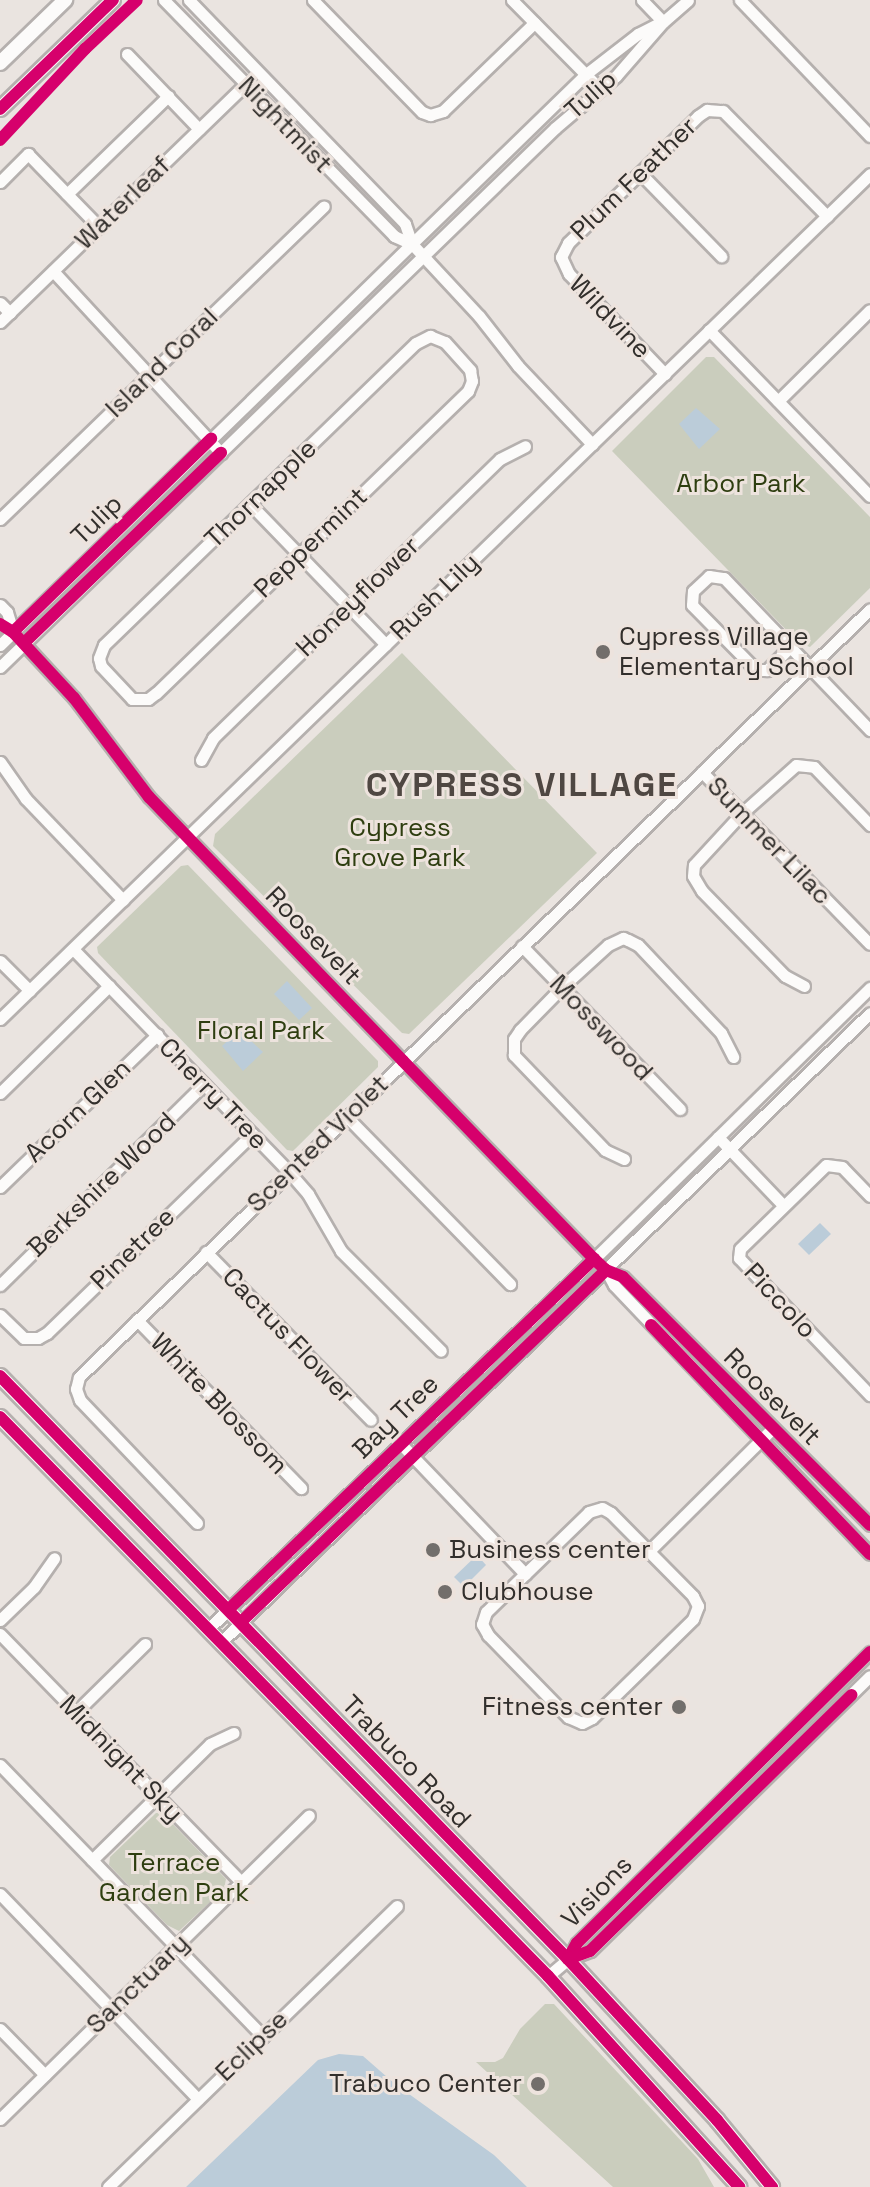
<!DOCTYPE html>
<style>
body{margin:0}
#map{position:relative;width:870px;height:2187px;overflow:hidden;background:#eae4e0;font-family:"Space Grotesk",sans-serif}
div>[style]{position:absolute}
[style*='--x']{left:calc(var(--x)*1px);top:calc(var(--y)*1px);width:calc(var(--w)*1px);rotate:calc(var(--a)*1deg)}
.green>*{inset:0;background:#cacdbd}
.water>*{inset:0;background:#bbccd9}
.roads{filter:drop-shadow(2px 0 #b5b0ae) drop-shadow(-2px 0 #b5b0ae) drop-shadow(0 2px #b5b0ae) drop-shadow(0 -2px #b5b0ae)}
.minor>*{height:11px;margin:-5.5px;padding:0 5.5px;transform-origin:5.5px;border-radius:5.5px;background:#fcfbfa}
.major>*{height:14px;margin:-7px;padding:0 7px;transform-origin:7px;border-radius:7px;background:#fcfbfa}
.cycleway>*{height:12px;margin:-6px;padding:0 6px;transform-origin:6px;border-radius:6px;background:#d6006c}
.dots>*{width:22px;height:22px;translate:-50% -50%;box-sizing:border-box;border:4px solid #ede3dd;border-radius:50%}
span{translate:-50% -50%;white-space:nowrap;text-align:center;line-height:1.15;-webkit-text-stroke:6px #ede3dd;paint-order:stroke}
.street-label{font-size:26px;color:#322f2c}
.park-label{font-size:26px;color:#2e3e10}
.poi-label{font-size:26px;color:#322f2c}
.left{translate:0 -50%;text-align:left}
.right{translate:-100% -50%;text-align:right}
.district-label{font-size:34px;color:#4f4742;font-weight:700;letter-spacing:2px}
</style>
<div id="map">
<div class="green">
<i style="clip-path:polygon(706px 357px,714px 357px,870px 517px,870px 588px,810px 647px,799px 643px,612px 451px)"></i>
<i style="clip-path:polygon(402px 653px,597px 853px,409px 1034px,402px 1033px,213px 846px,215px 834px)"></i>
<i style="clip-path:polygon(188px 865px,378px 1061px,378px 1067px,293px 1151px,287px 1150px,98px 953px,97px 947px,181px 866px)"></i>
<i style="clip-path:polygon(156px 1813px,162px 1813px,226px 1879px,224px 1889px,179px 1931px,167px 1925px,109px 1865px,110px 1857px)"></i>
<i style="clip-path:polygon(545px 2004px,554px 2004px,698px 2159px,714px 2187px,613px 2187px,476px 2062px,495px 2062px,503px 2058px,520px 2029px)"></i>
</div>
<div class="water">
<i style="clip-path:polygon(696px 408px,720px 429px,699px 449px,679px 424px)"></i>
<i style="clip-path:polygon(287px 981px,312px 1008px,299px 1020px,274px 994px)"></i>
<i style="clip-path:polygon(239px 1030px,263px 1052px,243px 1071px,222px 1046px)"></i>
<i style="clip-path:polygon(820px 1223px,831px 1234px,809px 1255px,798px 1244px)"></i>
<i style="clip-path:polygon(477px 1555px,486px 1565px,464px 1587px,454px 1577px)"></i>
<i style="clip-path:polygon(339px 2054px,363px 2056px,395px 2084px,494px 2155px,527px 2187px,186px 2187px,318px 2060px)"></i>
</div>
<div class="roads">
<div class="minor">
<i style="--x:164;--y:0;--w:330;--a:45.7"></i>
<i style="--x:394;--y:236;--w:20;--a:24"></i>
<i style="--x:412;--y:244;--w:98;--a:47.1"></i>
<i style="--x:479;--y:316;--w:63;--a:52"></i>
<i style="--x:518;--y:366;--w:108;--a:46.5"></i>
<i style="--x:189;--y:0;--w:311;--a:46"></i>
<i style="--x:405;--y:224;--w:21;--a:71"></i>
<i style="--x:313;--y:0;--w:156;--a:45.8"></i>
<i style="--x:422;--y:112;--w:9;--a:21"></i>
<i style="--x:430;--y:115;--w:14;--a:-17"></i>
<i style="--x:443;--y:111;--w:127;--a:-44"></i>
<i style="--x:512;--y:0;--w:125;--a:45.3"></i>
<i style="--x:642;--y:0;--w:30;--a:46"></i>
<i style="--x:740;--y:0;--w:188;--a:46.3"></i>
<i style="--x:127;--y:54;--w:104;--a:46.2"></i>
<i style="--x:641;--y:174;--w:115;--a:45.7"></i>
<i style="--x:0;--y:182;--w:40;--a:-45"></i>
<i style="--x:28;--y:154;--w:102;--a:45.8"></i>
<i style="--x:67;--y:194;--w:141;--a:-44.1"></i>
<i style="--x:53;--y:271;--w:248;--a:47.3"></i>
<i style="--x:0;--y:303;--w:14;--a:45"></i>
<i style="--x:0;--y:322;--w:342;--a:-44.1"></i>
<i style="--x:709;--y:330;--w:231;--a:45.9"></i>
<i style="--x:430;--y:336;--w:16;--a:22"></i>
<i style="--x:445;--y:342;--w:38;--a:48"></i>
<i style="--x:470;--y:370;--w:11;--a:80"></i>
<i style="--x:472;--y:381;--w:11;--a:112"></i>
<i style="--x:468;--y:391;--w:434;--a:135.9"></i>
<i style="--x:156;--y:693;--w:10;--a:143"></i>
<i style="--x:148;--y:699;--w:16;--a:180"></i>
<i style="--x:132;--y:699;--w:45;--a:-133.2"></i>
<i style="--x:101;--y:666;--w:8;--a:-104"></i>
<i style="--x:99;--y:658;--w:14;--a:-69"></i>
<i style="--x:104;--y:645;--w:434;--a:-44.1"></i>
<i style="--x:416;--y:343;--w:16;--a:-27"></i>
<i style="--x:665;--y:374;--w:139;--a:-133.8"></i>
<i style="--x:569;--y:274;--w:19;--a:-115"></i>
<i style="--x:561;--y:257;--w:16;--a:-63"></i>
<i style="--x:568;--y:243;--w:182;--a:-44.3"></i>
<i style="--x:698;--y:116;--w:11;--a:-34"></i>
<i style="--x:707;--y:110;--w:16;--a:4"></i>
<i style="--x:723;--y:111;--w:148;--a:45.3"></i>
<i style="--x:778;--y:401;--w:129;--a:-44.7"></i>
<i style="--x:251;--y:505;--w:194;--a:46"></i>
<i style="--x:0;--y:519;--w:450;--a:-44"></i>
<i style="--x:0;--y:605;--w:10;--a:45"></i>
<i style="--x:7;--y:612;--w:21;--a:73"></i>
<i style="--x:0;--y:624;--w:15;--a:32"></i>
<i style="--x:13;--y:632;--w:90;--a:47.3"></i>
<i style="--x:74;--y:698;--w:124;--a:52.9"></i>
<i style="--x:149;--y:797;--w:366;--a:46.1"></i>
<i style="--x:403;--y:1061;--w:275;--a:46"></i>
<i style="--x:594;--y:1259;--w:16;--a:43"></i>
<i style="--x:606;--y:1270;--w:18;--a:22"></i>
<i style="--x:623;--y:1277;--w:350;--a:45.1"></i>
<i style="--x:0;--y:645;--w:818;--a:-44.26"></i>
<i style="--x:586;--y:74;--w:66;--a:-37.6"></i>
<i style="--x:638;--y:34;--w:27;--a:-27"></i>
<i style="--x:790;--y:647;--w:33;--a:135"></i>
<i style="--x:767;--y:670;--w:11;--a:180"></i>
<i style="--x:756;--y:670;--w:91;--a:-134.6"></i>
<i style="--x:692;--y:605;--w:14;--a:-86"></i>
<i style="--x:693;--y:591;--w:22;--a:-43"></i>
<i style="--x:709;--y:576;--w:15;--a:8"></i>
<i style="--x:724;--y:578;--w:211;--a:46.2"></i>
<i style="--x:0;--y:667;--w:774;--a:-44.16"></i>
<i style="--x:555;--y:128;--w:80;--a:-40.4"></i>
<i style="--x:616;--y:76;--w:72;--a:-49"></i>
<i style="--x:663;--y:22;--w:33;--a:-41"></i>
<i style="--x:201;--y:760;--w:25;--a:-61"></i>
<i style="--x:213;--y:738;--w:400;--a:-44.2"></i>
<i style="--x:500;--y:459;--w:28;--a:-27"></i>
<i style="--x:0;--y:762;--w:45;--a:54.9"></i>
<i style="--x:26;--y:799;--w:140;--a:46.2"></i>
<i style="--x:702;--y:772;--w:240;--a:45.7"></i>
<i style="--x:522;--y:946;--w:227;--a:45.9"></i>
<i style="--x:73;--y:949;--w:310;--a:45.9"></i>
<i style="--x:289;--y:1172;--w:29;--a:49"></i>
<i style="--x:308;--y:1194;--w:66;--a:59.9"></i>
<i style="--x:341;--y:1251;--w:141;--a:45"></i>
<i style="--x:0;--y:961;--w:42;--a:45"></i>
<i style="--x:804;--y:986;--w:21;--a:-152"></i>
<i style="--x:785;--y:976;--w:119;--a:-134.3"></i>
<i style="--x:702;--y:891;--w:17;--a:-121"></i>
<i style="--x:693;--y:876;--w:11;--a:-85"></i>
<i style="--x:694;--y:865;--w:71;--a:-47.3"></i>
<i style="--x:742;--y:813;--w:72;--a:-41.6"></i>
<i style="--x:796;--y:765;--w:18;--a:6"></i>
<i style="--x:814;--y:767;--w:81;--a:46"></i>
<i style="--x:0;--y:1019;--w:1213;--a:-44.16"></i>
<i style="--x:0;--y:1093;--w:153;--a:-44.5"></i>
<i style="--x:346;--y:1116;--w:235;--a:45.7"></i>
<i style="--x:718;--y:1137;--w:95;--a:46.3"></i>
<i style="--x:624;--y:1159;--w:21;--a:-155"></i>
<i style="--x:605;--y:1150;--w:132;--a:-133.8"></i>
<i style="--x:514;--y:1055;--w:16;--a:-90"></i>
<i style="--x:514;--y:1039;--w:11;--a:-56"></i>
<i style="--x:520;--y:1030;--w:60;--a:-45.7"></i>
<i style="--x:562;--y:987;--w:62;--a:-42.4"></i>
<i style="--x:608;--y:945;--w:17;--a:-25"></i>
<i style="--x:623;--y:938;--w:5;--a:22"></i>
<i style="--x:628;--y:940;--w:11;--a:27"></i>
<i style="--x:638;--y:945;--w:121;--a:46.7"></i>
<i style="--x:721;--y:1033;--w:27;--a:63"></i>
<i style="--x:0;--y:1187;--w:219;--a:-44.1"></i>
<i style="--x:870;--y:1196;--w:40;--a:-134"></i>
<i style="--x:842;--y:1167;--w:16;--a:-173"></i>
<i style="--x:826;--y:1165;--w:120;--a:135.7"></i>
<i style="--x:740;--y:1249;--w:9;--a:96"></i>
<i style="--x:739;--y:1258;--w:190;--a:46.3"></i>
<i style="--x:206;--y:1252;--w:235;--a:45.5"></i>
<i style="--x:606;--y:1270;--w:17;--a:62"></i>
<i style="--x:614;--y:1285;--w:371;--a:46.4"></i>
<i style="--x:0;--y:1285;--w:286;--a:-44.6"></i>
<i style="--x:0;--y:1315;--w:33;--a:44"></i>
<i style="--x:24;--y:1338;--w:14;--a:0"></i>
<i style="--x:38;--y:1338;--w:10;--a:-29"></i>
<i style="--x:47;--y:1333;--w:286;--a:-44.1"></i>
<i style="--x:137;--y:1320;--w:235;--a:45.7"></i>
<i style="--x:400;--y:1443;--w:181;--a:46.3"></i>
<i style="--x:525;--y:1574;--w:54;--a:135.7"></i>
<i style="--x:486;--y:1612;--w:13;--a:108"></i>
<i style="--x:482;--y:1624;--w:13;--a:61"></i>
<i style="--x:488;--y:1635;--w:115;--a:45.7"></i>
<i style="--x:568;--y:1717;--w:15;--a:23"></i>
<i style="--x:582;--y:1723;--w:11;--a:-27"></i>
<i style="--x:592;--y:1718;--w:141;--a:-44.4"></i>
<i style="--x:693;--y:1619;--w:14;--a:-69"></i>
<i style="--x:698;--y:1606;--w:11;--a:-117"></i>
<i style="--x:693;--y:1596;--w:117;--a:-134.7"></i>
<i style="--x:611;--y:1513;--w:10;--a:-151"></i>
<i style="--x:602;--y:1508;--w:14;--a:163"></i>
<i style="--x:589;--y:1512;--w:89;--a:135.9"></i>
<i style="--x:197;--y:1523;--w:170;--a:-133.6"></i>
<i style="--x:80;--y:1400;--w:12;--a:-110"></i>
<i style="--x:76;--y:1389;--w:12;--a:-76"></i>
<i style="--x:79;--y:1377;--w:1102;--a:-44.15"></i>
<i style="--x:649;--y:1551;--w:173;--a:-44.8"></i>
<i style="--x:0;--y:1620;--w:47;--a:-44.1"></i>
<i style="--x:34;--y:1587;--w:35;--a:-55"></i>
<i style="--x:210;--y:1627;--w:532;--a:-43.78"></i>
<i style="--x:594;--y:1259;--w:387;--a:-44.5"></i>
<i style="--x:0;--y:1634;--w:347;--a:45.8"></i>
<i style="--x:222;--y:1641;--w:902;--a:-44.1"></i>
<i style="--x:76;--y:1712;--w:97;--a:-44.6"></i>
<i style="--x:0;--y:1765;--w:378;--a:45.9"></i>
<i style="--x:92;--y:1860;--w:165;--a:-44.5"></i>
<i style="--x:210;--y:1744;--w:26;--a:-25"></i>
<i style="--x:0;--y:1894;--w:285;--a:46"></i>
<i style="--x:568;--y:1959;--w:23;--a:-20"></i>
<i style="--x:590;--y:1951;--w:392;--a:-44.5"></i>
<i style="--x:548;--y:1976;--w:26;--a:-40"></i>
<i style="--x:568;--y:1959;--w:18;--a:-61"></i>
<i style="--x:577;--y:1943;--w:413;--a:-44.8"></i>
<i style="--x:0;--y:2029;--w:64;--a:45.6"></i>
<i style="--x:0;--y:2119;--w:433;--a:-44.5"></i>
<i style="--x:108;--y:2187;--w:403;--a:-44.2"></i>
</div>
<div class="major">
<i style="--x:0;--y:63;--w:91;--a:-44.1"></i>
<i style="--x:0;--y:109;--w:157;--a:-44"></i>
<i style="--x:0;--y:1376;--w:814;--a:45.75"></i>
<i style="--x:568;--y:1959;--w:219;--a:47.2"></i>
<i style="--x:717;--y:2120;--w:87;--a:50.6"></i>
<i style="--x:0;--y:1417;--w:783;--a:45.57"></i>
<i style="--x:548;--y:1976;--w:285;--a:47.8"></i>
</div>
</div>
<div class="cycleway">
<i style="--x:0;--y:109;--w:157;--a:-44"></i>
<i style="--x:0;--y:140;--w:125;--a:-47"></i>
<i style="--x:85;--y:49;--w:71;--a:-43.3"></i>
<i style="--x:0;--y:624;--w:15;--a:32"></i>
<i style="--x:13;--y:632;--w:90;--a:47.3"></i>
<i style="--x:74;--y:698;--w:124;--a:52.9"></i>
<i style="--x:149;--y:797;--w:366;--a:46.1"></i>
<i style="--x:403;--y:1061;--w:275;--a:46"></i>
<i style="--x:594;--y:1259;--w:16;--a:43"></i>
<i style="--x:606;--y:1270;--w:18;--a:22"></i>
<i style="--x:623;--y:1277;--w:350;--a:45.1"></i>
<i style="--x:13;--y:632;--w:277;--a:-44.3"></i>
<i style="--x:24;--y:643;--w:274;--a:-44"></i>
<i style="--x:651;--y:1325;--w:317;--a:46.3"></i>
<i style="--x:0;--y:1376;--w:814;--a:45.75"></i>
<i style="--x:568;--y:1959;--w:219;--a:47.2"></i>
<i style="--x:717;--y:2120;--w:87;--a:50.6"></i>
<i style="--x:0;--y:1417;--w:783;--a:45.57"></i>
<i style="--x:548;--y:1976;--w:285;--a:47.8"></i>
<i style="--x:229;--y:1609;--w:506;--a:-43.8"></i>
<i style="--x:241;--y:1622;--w:507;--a:-43.96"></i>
<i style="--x:568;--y:1959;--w:18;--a:-61"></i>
<i style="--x:577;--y:1943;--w:413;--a:-44.8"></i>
<i style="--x:568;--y:1959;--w:23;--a:-20"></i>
<i style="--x:590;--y:1951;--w:366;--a:-44.4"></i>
</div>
<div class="dots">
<i style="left:603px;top:652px;background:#726e6b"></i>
<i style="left:433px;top:1550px;background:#726e6b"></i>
<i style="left:445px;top:1592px;background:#726e6b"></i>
<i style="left:679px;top:1707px;background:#726e6b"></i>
<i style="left:538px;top:2084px;background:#726e6b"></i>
</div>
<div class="street-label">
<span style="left:591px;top:95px;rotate:-42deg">Tulip</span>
<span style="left:285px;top:125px;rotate:46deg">Nightmist</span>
<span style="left:634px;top:179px;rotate:-44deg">Plum Feather</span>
<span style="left:123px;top:203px;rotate:-44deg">Waterleaf</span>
<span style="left:610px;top:317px;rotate:46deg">Wildvine</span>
<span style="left:162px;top:363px;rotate:-44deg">Island Coral</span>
<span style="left:261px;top:494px;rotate:-44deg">Thornapple</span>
<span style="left:97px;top:520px;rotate:-44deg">Tulip</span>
<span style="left:311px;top:543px;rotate:-44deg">Peppermint</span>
<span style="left:358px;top:597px;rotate:-44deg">Honeyflower</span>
<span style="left:435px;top:597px;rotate:-44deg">Rush Lily</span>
<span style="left:769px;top:841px;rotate:46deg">Summer Lilac</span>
<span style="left:313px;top:936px;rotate:46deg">Roosevelt</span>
<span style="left:601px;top:1028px;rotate:46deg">Mosswood</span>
<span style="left:213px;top:1094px;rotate:46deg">Cherry Tree</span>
<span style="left:78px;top:1111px;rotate:-44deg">Acorn Glen</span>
<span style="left:318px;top:1144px;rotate:-44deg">Scented Violet</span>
<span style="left:102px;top:1185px;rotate:-44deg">Berkshire Wood</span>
<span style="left:133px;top:1249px;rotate:-44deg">Pinetree</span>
<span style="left:780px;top:1301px;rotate:47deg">Piccolo</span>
<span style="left:288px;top:1336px;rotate:46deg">Cactus Flower</span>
<span style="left:772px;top:1397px;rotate:45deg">Roosevelt</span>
<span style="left:219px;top:1404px;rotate:46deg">White Blossom</span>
<span style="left:396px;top:1417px;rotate:-44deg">Bay Tree</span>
<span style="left:121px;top:1759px;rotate:46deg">Midnight Sky</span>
<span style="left:406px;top:1762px;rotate:46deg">Trabuco Road</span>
<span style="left:597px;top:1892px;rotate:-46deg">Visions</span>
<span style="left:138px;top:1984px;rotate:-44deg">Sanctuary</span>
<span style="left:252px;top:2046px;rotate:-44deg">Eclipse</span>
</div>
<div class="park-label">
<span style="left:741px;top:484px">Arbor Park</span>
<span style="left:400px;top:843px">Cypress<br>Grove Park</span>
<span style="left:261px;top:1031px">Floral Park</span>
<span style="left:174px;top:1878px">Terrace<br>Garden Park</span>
</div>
<div class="poi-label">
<span class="left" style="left:619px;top:652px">Cypress Village<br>Elementary School</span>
<span class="left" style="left:449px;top:1550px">Business center</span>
<span class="left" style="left:461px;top:1592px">Clubhouse</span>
<span class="right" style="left:663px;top:1707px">Fitness center</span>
<span class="right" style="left:522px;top:2084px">Trabuco Center</span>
</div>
<div class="district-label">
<span style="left:522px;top:785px">CYPRESS VILLAGE</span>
</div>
</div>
